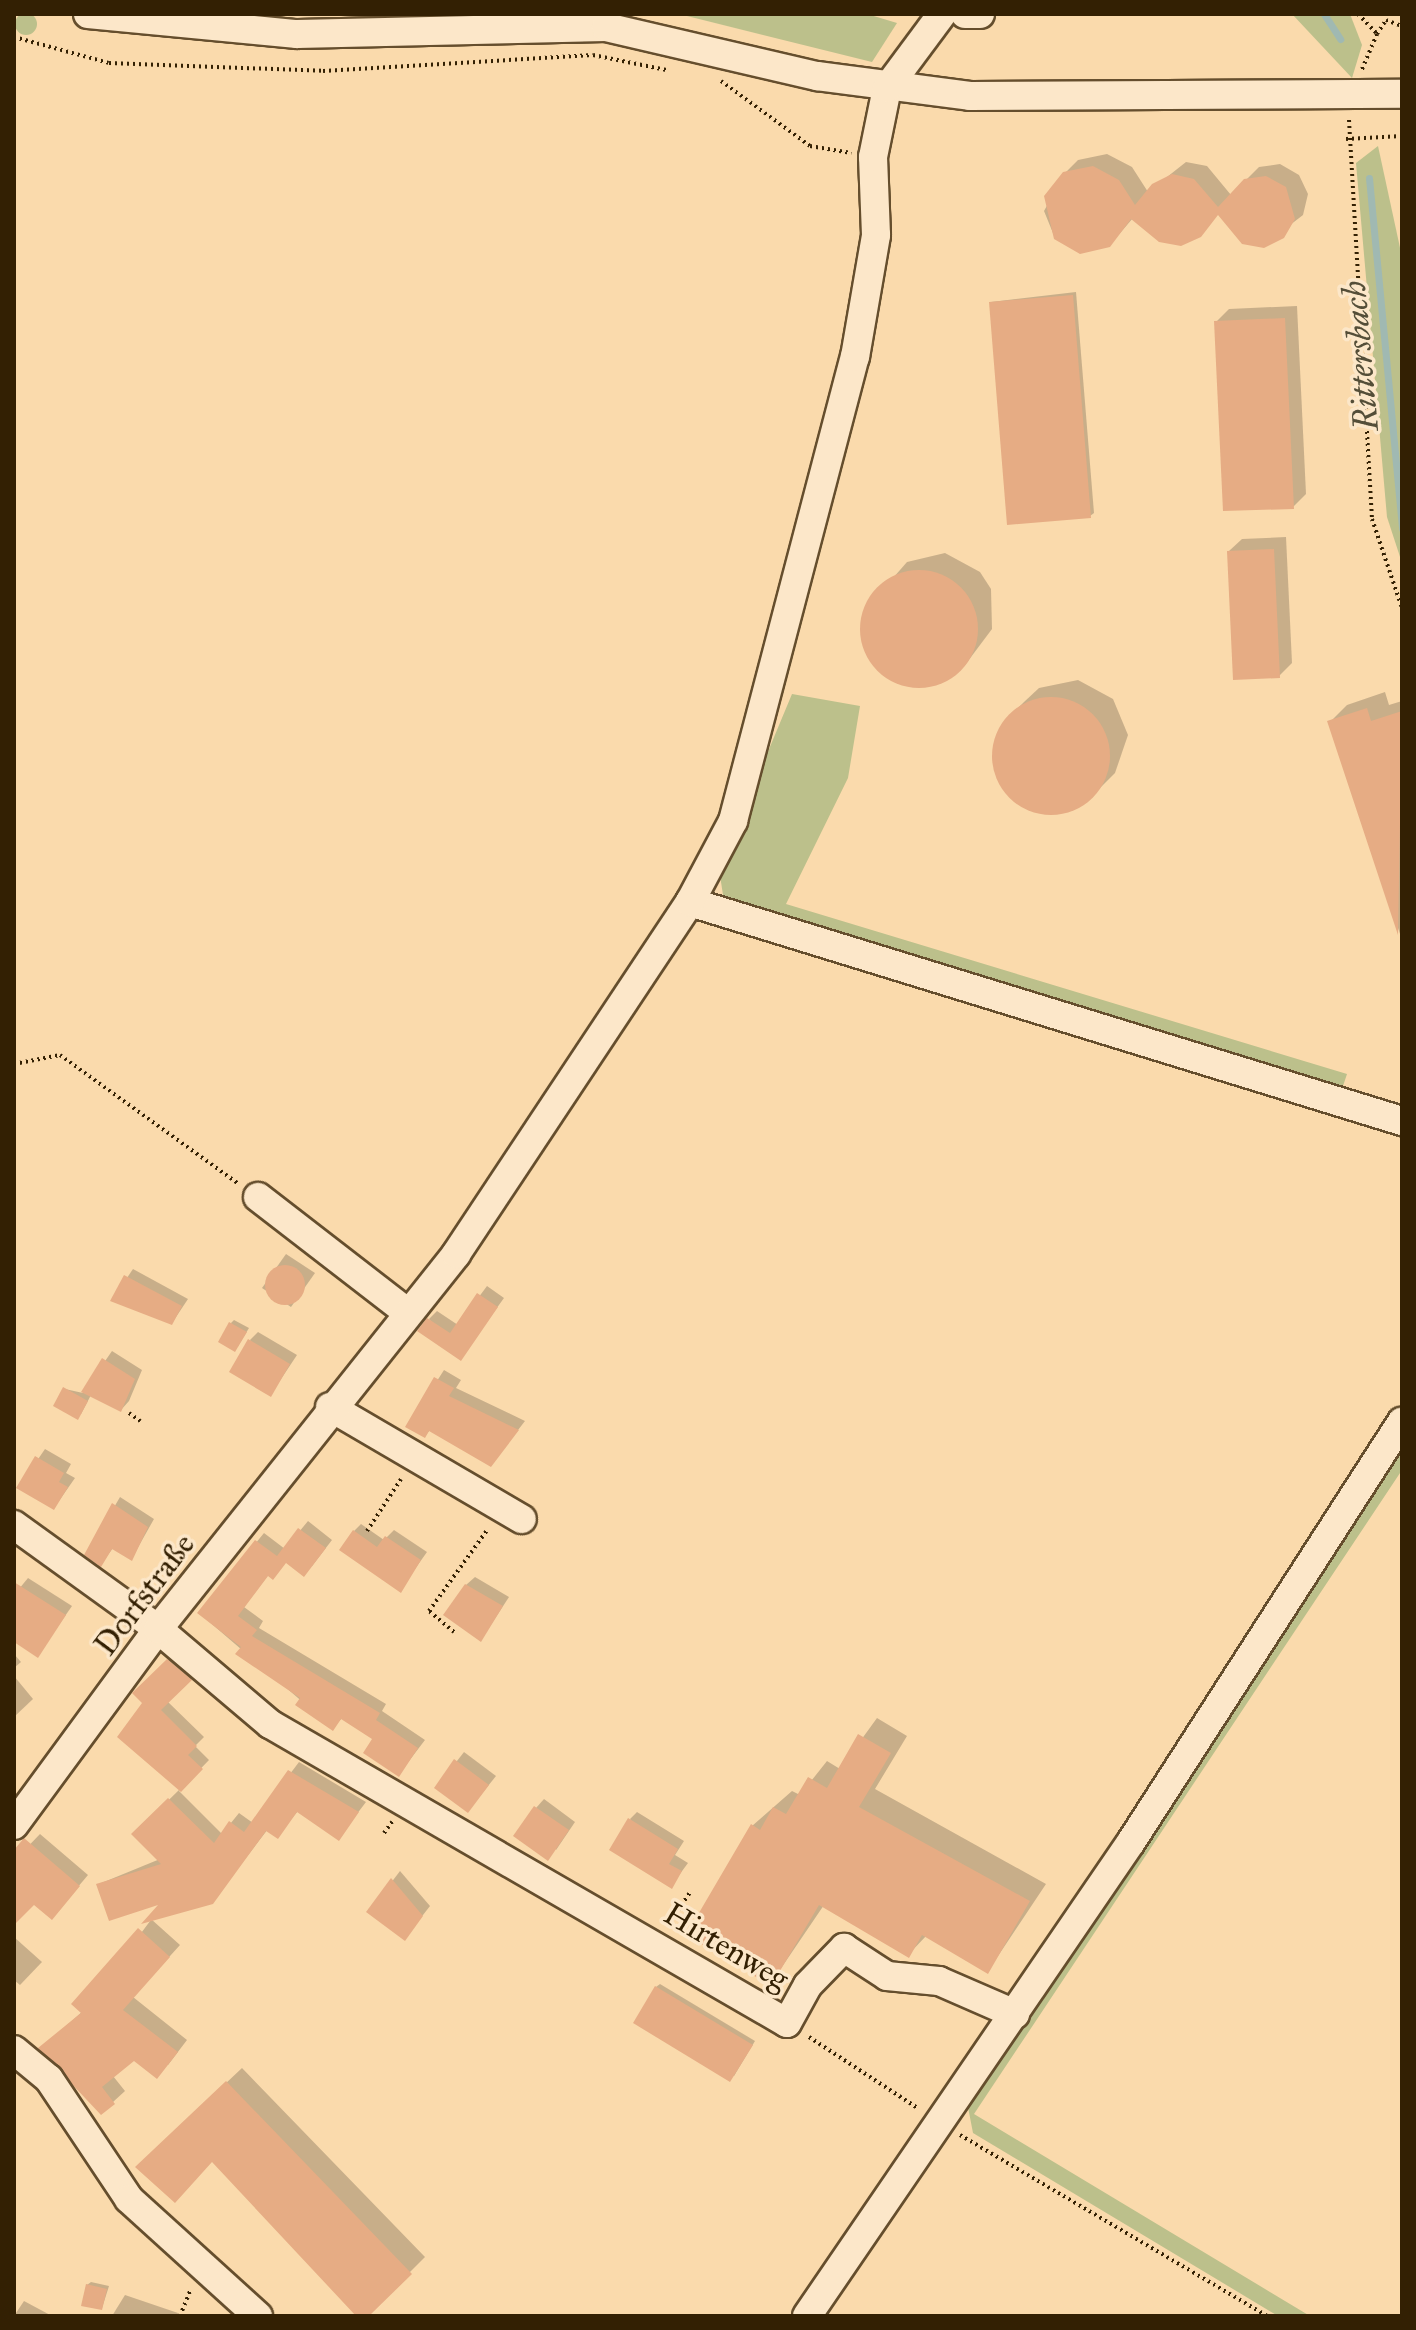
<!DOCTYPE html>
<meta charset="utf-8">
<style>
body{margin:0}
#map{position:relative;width:1416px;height:2330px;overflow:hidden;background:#fadaac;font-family:"IM FELL Great Primer",serif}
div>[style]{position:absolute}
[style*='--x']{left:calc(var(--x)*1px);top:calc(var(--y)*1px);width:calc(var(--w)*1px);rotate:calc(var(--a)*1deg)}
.green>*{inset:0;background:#bcc08b}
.round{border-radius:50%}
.shadow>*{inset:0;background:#0003}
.stream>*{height:7px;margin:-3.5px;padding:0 3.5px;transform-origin:3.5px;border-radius:3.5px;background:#a0b9b2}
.building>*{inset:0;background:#e6ac84}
.path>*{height:4px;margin-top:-2px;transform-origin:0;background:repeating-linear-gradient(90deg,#332003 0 2px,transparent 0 6px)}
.roads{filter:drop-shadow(2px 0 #654e2d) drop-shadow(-2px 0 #654e2d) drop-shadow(0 2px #654e2d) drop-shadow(0 -2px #654e2d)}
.minor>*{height:28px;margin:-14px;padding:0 14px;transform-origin:14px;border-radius:14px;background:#fce7c9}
span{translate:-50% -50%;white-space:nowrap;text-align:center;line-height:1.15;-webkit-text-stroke:7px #fce7c9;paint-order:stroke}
.street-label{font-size:32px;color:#332003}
.water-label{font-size:34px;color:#544e38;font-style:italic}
.frame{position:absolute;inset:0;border:16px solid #332003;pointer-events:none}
</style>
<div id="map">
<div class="green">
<i class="round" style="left:15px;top:13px;width:22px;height:22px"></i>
<i style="clip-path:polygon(679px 14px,867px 14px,897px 23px,872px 62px)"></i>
<i style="clip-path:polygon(1292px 14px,1350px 14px,1362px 45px,1352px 78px)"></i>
<i style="clip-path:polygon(1378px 146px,1402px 257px,1402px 563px,1387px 517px,1356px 163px)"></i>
<i style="clip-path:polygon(792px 694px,860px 706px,848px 778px,786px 904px,1347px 1074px,1340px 1095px,751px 915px,723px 895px,719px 869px)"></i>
<i style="clip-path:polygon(1402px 1441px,1402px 1470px,974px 2114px,1310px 2316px,1278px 2316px,973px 2133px,967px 2102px)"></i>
</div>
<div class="shadow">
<i style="clip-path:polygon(1107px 154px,1132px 167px,1148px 192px,1186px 162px,1207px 166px,1231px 195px,1259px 167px,1280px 164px,1299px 175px,1308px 194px,1303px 215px,1263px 246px,1219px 212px,1133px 218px,1109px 246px,1055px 238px,1044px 211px,1065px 173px,1078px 160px)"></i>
<i style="clip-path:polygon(1076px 292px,1094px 513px,1090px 516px,991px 302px)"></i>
<i style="clip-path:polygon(1297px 306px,1306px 494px,1293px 507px,1216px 322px,1229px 309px)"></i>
<i style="clip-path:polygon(1286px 537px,1292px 663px,1279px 676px,1229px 551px,1242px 539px)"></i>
<i style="clip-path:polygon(945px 553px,980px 572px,991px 589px,992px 629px,965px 665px,931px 686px,892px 680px,865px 651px,864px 611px,907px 562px)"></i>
<i style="clip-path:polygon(1078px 680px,1113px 699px,1128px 735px,1115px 773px,1097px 791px,1082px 805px,1043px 813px,1008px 795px,994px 758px,1006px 720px,1024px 702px,1039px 688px)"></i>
<i style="clip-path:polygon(1385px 692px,1389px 705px,1402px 701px,1402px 940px,1330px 722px,1347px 705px)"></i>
<i style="clip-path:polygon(286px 1254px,315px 1273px,291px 1307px,262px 1288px)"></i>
<i style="clip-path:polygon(133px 1269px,188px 1299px,172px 1323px,112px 1300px)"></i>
<i style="clip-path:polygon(487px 1286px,504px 1298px,460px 1359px,429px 1319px,437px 1311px,458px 1325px)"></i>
<i style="clip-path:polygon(234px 1320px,249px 1328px,238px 1346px,231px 1323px)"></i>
<i style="clip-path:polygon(258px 1332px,297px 1355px,271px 1394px,250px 1340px)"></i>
<i style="clip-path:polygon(112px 1351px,142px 1370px,129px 1401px,121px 1410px,91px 1395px,81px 1414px,65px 1389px,83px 1393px)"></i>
<i style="clip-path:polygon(444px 1370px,461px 1380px,456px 1388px,525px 1421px,491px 1465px,430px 1430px,425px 1436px,408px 1426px)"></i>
<i style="clip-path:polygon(45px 1449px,71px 1464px,66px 1473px,75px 1478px,54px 1508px,19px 1487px)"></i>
<i style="clip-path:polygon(120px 1497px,154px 1519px,132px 1558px,113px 1548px,101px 1564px,87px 1554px)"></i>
<i style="clip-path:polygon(308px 1521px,332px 1540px,312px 1566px,287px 1561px,269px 1574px,244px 1607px,263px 1621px,259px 1628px,386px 1704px,382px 1711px,425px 1740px,399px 1774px,375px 1738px,343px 1717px,333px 1728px,199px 1613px,264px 1533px,285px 1549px)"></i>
<i style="clip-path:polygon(361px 1524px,384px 1540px,394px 1530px,427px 1552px,400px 1590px,354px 1531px)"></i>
<i style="clip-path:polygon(475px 1577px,509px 1597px,481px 1640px,466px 1585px)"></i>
<i style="clip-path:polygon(28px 1578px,72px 1606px,38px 1655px,14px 1640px,14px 1595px)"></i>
<i style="clip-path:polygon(177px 1652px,199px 1671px,167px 1701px,204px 1737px,195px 1746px,209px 1760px,179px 1791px,222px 1834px,239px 1813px,253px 1823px,299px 1762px,366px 1802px,338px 1839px,298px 1811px,277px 1836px,268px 1829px,212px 1902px,151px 1919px,180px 1945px,133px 1997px,187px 2040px,168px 2065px,134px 2059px,113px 2076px,125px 2091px,101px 2113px,41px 2048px,83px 2011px,165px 1901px,99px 1884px,160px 1859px,134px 1834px,180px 1789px,137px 1691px)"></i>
<i style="clip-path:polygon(14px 1654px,21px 1662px,14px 1668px)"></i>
<i style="clip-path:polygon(14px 1676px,33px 1699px,14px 1717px)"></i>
<i style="clip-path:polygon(877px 1718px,907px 1736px,875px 1789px,1046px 1884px,988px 1971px,927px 1935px,908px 1955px,824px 1905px,771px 1983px,752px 1826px,792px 1791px,800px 1795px,827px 1761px,840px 1769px)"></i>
<i style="clip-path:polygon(464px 1752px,496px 1776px,468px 1811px,436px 1788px)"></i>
<i style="clip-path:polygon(544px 1799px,575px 1822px,556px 1850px,536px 1808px)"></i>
<i style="clip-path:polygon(637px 1812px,684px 1841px,675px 1855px,688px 1863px,671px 1886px,630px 1819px)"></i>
<i style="clip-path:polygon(40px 1834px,88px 1875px,61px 1907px,34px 1902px,14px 1922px,14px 1861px)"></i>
<i style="clip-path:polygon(400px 1871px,430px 1906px,405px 1938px,369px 1912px)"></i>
<i style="clip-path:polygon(14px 1937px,42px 1962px,20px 1985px,14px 1980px)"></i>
<i style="clip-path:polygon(660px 1984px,755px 2041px,734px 2076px,656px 1987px)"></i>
<i style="clip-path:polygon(242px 2068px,425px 2257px,366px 2316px,213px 2160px,153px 2152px)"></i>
<i style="clip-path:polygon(91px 2282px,109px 2286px,102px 2308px,87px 2285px)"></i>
<i style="clip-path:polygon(125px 2295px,178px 2313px,177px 2316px,112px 2316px)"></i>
<i style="clip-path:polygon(24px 2301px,52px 2316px,14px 2316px)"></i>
</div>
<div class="stream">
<i style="--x:1324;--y:14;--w:30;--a:57"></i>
<i style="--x:1369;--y:178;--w:352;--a:84.6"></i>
</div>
<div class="building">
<i style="clip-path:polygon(1093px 166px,1119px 180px,1135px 205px,1152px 184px,1172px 174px,1194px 179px,1218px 207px,1244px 179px,1266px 176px,1286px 187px,1295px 219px,1284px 238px,1264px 248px,1242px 244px,1218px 215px,1201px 237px,1181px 246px,1159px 242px,1131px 219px,1110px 247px,1080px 254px,1054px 239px,1044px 196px,1063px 172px)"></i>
<i style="clip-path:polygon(1073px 295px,1091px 518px,1007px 525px,989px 302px)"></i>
<i style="clip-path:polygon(1285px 318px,1294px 509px,1223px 511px,1214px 321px)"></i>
<i style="clip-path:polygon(1274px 549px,1280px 678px,1233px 680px,1227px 551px)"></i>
<i class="round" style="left:860px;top:570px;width:118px;height:118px"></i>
<i class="round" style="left:992px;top:697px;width:118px;height:118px"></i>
<i style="clip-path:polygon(1367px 708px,1371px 721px,1402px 711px,1398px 935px,1327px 721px)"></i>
<i class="round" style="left:265px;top:1265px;width:40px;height:40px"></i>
<i style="clip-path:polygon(124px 1275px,182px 1306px,172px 1325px,110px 1301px)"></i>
<i style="clip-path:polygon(477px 1293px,498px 1307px,461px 1361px,417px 1331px,427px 1318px,450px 1333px)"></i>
<i style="clip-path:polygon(229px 1322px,247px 1332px,235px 1352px,218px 1342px)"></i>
<i style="clip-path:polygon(248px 1339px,290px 1364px,271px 1397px,229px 1372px)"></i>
<i style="clip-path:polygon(102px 1358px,135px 1379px,121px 1412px,81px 1392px)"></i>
<i style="clip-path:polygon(434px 1377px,454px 1388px,449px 1396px,519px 1430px,491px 1467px,429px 1431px,425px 1438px,405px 1427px)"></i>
<i style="clip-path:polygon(63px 1387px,88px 1401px,78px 1420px,53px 1406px)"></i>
<i style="clip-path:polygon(35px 1456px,64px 1473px,59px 1482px,68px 1487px,54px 1510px,16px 1488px)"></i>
<i style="clip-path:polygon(112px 1503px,148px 1527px,132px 1561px,112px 1549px,101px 1567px,84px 1555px)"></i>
<i style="clip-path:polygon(298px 1528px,326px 1548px,304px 1577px,286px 1563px,273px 1580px,268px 1576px,238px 1616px,257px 1630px,252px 1636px,380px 1713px,376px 1720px,418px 1748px,399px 1777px,363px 1753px,372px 1739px,341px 1719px,333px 1731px,295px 1705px,300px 1698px,235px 1654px,241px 1647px,197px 1613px,255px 1540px,277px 1556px)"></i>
<i style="clip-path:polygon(353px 1530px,377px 1547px,385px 1536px,421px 1560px,401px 1593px,339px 1550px)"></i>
<i style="clip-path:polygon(14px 1582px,66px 1615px,38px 1658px,14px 1642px)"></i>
<i style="clip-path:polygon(465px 1584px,503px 1606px,481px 1642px,443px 1615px)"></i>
<i style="clip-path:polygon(167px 1659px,192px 1680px,161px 1710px,197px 1746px,188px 1755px,203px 1769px,181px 1792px,117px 1737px,142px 1703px,132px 1693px)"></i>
<i style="clip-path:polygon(858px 1734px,891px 1753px,859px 1807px,1030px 1901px,988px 1974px,922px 1935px,909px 1958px,819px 1905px,771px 1986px,686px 1935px,751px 1824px,760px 1830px,773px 1807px,786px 1814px,808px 1777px,827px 1788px)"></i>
<i style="clip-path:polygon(454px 1759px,489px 1785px,468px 1813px,434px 1788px)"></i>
<i style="clip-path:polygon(288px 1770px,359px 1812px,339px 1841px,297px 1812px,278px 1839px,266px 1831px,213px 1904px,141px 1924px,158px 1905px,109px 1921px,96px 1884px,161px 1864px,131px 1834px,168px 1798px,214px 1843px,229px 1821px,244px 1832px)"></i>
<i style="clip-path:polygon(534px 1806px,569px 1830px,548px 1861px,513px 1836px)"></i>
<i style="clip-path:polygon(628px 1818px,678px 1849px,669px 1864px,682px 1871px,672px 1889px,609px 1850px)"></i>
<i style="clip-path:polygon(24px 1838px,80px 1886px,52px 1920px,34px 1905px,14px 1925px,14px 1850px)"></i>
<i style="clip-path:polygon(391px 1878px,423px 1916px,405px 1941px,366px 1912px)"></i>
<i style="clip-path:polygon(138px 1928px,170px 1957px,123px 2010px,178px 2052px,157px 2079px,134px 2061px,102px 2087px,115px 2104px,101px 2115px,38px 2048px,81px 2013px,71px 2004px)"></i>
<i style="clip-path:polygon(655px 1986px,753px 2045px,730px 2082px,633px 2023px)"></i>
<i style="clip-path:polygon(226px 2081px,412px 2274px,369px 2316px,356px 2316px,212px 2162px,175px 2203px,135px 2167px)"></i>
<i style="clip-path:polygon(86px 2284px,107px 2289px,102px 2310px,81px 2306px)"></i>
</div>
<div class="path">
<i style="--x:1358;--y:14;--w:28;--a:46"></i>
<i style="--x:1377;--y:34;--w:39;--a:113"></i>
<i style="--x:1377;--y:34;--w:17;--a:-57"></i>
<i style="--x:1386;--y:20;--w:17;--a:21"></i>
<i style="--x:14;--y:37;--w:98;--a:15.3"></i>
<i style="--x:109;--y:63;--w:214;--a:2.1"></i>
<i style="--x:323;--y:71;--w:270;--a:-3.4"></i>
<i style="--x:593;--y:55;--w:75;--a:11.6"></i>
<i style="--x:721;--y:81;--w:110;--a:36.1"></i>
<i style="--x:810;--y:146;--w:42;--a:9.7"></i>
<i style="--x:1349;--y:120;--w:400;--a:86.7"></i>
<i style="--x:1372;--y:519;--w:94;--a:71.4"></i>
<i style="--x:1346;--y:139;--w:56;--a:-3.1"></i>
<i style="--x:14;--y:1064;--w:47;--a:-11.1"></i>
<i style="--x:60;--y:1055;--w:221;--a:35.8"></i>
<i style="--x:129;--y:1413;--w:14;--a:36"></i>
<i style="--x:367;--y:1531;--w:62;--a:-56.8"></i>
<i style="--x:454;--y:1632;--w:33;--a:-140"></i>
<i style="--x:429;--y:1611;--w:101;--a:-54.3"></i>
<i style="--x:384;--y:1833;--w:14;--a:-54"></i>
<i style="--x:668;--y:1925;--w:40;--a:-56"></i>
<i style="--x:809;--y:2037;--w:131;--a:33.2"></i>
<i style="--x:960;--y:2135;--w:356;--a:30.5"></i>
<i style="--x:180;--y:2316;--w:29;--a:-68"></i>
</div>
<div class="roads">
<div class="minor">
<i style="--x:88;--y:14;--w:210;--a:5.5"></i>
<i style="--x:297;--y:34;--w:309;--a:-1.3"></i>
<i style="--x:606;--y:27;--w:217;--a:13.1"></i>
<i style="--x:817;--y:76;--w:154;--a:7.4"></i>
<i style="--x:970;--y:96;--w:432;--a:-0.3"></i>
<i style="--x:965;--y:14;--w:15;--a:0"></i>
<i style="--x:690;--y:902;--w:745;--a:17.1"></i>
<i style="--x:258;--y:1197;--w:188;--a:37.7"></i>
<i style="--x:330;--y:1407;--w:222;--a:30.3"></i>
<i style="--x:14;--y:1525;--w:178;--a:35.8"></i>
<i style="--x:158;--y:1629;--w:147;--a:40.3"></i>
<i style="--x:270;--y:1724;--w:597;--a:30.04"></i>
<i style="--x:787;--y:2023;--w:43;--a:-61.1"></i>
<i style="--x:808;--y:1985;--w:52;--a:-45.8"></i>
<i style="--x:844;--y:1948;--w:51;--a:33.1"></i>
<i style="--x:887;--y:1976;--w:52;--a:5.5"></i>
<i style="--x:939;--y:1981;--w:83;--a:23.5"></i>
<i style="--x:14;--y:1825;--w:243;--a:-53.7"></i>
<i style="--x:158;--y:1629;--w:479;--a:-51.5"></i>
<i style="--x:456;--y:1254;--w:423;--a:-56.4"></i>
<i style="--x:690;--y:902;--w:92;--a:-62"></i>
<i style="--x:733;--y:821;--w:480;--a:-75.3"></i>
<i style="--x:855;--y:357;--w:124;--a:-80.2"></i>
<i style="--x:876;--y:235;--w:78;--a:-92.2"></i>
<i style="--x:873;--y:157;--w:70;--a:-78.5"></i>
<i style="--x:887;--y:88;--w:92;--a:-53.4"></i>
<i style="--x:14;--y:2050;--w:45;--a:39.6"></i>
<i style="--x:49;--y:2079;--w:144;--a:56.3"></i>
<i style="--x:129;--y:2199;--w:174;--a:42.2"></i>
<i style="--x:807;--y:2316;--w:574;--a:-55.65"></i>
<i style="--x:1131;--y:1842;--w:500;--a:-57.2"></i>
</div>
</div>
<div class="street-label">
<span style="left:145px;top:1595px;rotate:-53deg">Dorfstraße</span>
<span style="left:726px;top:1947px;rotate:31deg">Hirtenweg</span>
</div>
<div class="water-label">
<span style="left:1360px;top:356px;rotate:-95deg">Rittersbach</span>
</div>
<div class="frame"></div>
</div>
